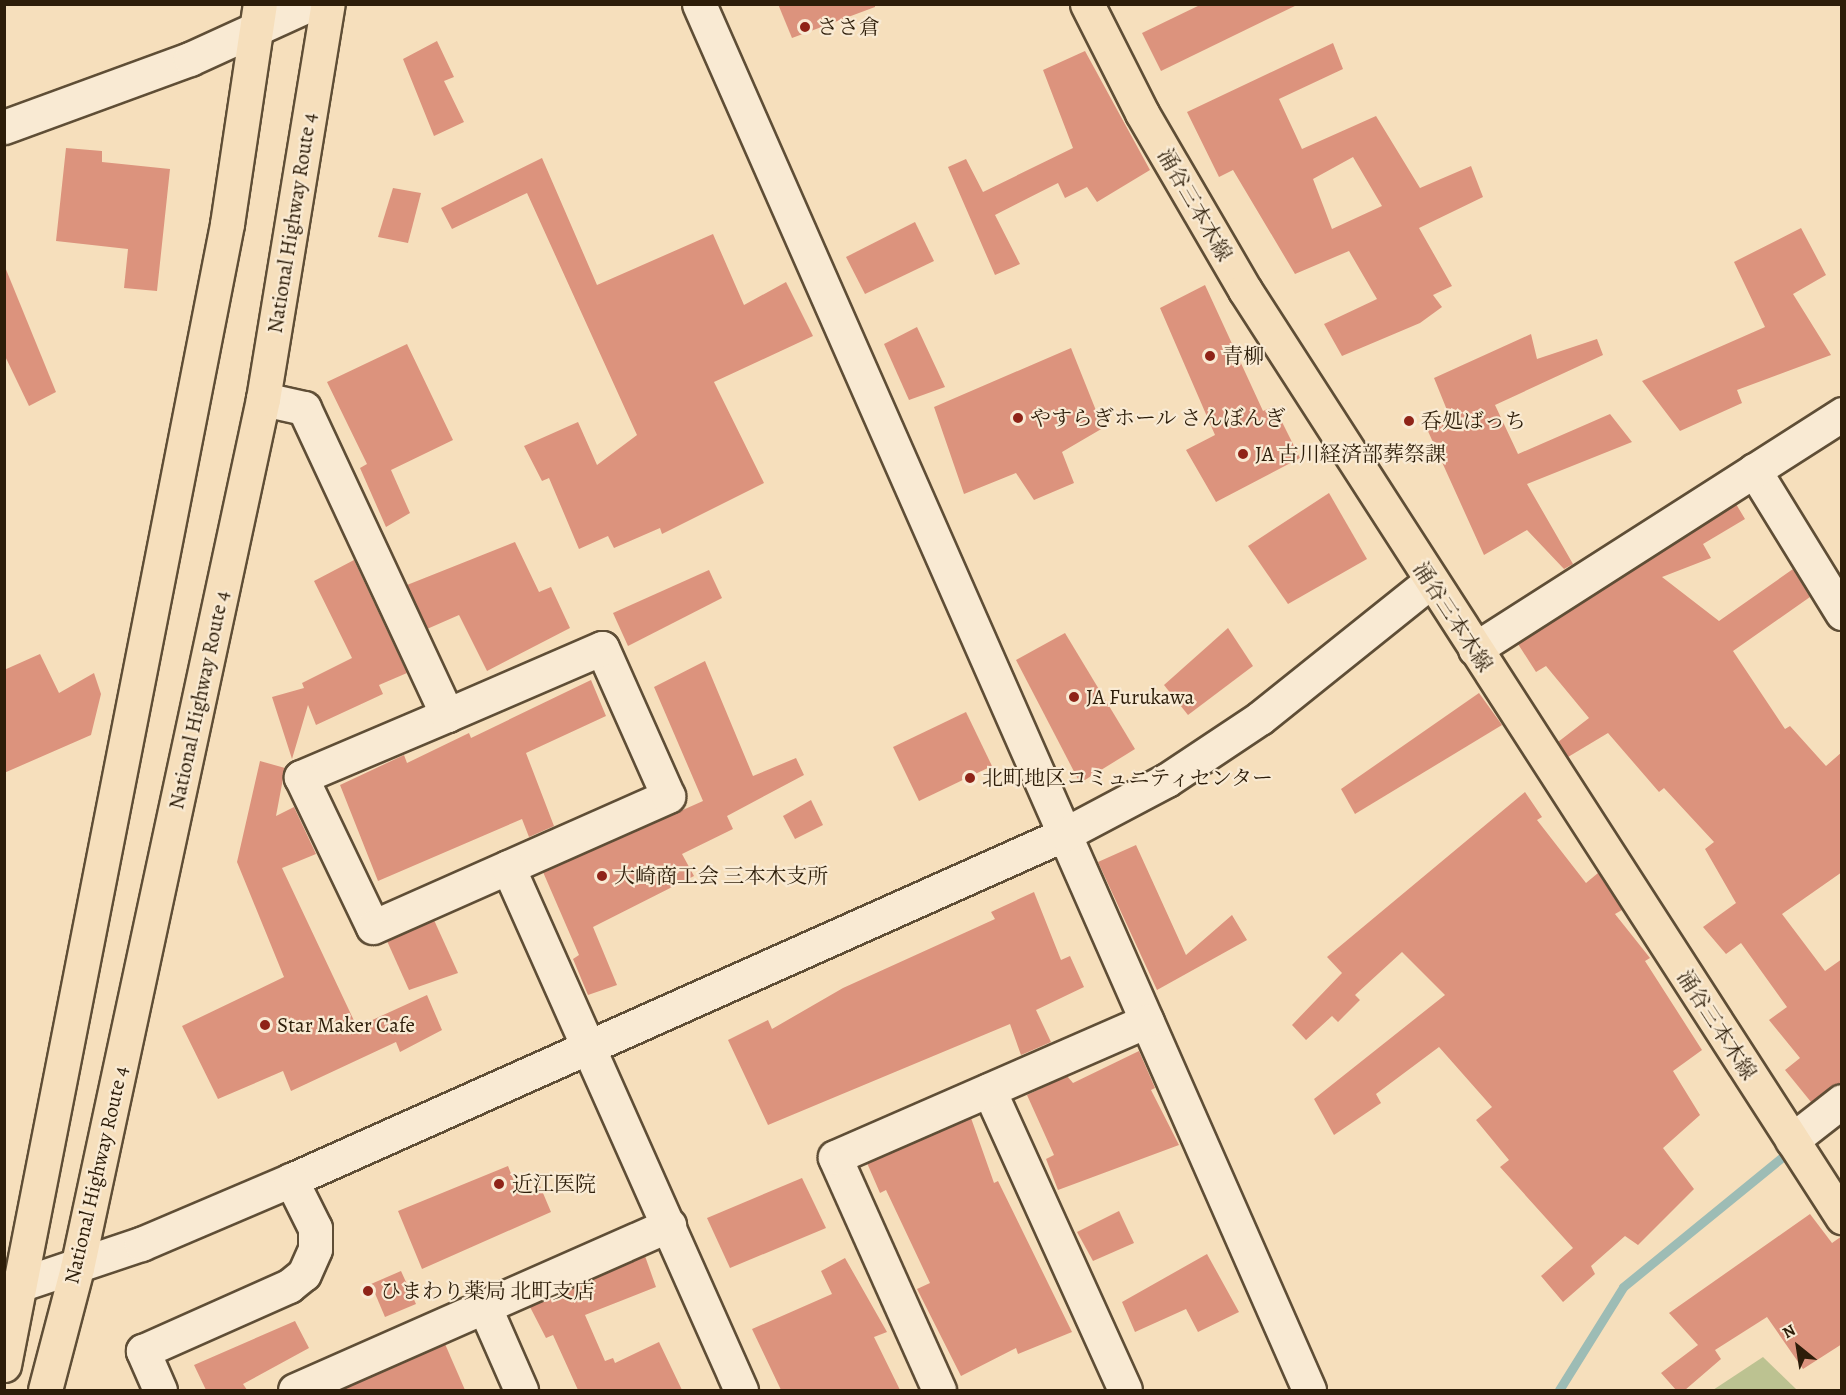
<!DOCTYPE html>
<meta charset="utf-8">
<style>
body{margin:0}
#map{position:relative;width:1846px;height:1395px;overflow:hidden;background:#f6dfbc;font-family:Alegreya,"Noto Serif JP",serif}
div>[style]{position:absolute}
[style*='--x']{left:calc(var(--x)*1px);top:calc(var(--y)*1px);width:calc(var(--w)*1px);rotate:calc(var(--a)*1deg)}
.green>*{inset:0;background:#bcc291}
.stream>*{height:9px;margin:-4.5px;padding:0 4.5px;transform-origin:4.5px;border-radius:4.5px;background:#9dbcb5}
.building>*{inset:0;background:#dc937d}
.roads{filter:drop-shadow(2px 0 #5f4e36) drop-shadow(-2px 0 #5f4e36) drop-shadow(0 2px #5f4e36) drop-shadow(0 -2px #5f4e36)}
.minor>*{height:33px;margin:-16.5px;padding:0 16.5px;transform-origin:16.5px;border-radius:16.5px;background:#f9ead3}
.major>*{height:33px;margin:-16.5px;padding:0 16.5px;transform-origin:16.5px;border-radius:16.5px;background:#f6dfbc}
.highway>*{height:33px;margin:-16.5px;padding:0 16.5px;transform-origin:16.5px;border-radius:16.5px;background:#f6dfbc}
.dots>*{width:16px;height:16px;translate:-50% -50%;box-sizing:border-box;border:3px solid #f9ead3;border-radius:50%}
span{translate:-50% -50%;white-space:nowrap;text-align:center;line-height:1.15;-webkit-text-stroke:4.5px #f9ead3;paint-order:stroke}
.poi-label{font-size:21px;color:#2d1d09}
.left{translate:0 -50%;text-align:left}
.street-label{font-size:21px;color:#2d1d09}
.frame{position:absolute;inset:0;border:6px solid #2d1d09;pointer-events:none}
.north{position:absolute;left:1768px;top:1317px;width:60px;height:60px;-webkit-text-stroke:4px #f9ead3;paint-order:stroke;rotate:330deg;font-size:16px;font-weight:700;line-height:24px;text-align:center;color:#2d1d09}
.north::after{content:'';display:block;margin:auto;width:21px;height:27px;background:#2d1d09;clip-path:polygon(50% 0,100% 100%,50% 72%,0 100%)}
</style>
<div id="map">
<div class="green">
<i style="clip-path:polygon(1763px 1357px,1797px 1390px,1713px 1390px)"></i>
</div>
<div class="stream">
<i style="--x:1559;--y:1390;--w:121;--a:-58.1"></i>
<i style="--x:1623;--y:1287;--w:204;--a:-39.2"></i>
</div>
<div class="building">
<i style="clip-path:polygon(778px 4px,875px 4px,875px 7px,792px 38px)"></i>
<i style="clip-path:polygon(1202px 4px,1299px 4px,1161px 71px,1142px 33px)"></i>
<i style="clip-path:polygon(437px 41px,454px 77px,444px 81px,464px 122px,434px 136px,403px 59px)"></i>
<i style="clip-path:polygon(evenodd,1333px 43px,1343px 69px,1279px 99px,1302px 149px,1376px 116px,1420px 188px,1471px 166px,1483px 197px,1419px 228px,1452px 286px,1433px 295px,1442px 307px,1420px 323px,1342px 356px,1324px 324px,1377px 299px,1349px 251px,1295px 274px,1233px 170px,1219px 177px,1187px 112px,1333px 43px,1353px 157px,1382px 206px,1332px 229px,1313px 179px,1353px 157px)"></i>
<i style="clip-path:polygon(1085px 51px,1150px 170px,1097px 202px,1087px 187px,1065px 198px,1058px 183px,995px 215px,1020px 264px,995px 275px,948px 167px,966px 159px,983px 192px,1073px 148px,1043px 70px)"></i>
<i style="clip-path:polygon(66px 148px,102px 151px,102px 162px,170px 169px,157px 291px,124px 288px,128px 249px,56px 241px)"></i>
<i style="clip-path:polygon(542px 158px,597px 285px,713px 234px,744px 305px,786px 282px,813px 336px,714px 382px,764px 483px,662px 534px,660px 528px,614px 548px,608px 536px,579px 549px,549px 478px,542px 481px,524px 446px,578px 422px,597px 465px,637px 435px,527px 193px,452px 229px,441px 208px)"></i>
<i style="clip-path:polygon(393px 188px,421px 193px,408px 243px,378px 237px)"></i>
<i style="clip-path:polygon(915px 222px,934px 261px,865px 294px,846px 257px)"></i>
<i style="clip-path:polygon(1801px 228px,1826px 275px,1793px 294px,1831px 355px,1737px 390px,1742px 403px,1680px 431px,1642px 381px,1765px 327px,1734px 262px)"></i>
<i style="clip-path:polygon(5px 267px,56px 392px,29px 406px,4px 354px)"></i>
<i style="clip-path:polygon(1205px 285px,1263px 411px,1274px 406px,1300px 458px,1216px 502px,1186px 450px,1215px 435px,1160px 308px)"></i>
<i style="clip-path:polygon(917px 327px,945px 387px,909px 400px,884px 344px)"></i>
<i style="clip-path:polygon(1531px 334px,1537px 359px,1597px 339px,1603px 355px,1495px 405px,1518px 454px,1610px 414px,1632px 442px,1527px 484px,1573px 564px,1564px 569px,1527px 530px,1484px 555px,1427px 429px,1449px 415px,1434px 378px)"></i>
<i style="clip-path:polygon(407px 344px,453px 440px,391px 470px,410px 513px,386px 527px,360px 468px,367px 464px,327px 382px)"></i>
<i style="clip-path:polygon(1071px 348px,1103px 428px,1062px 452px,1074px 483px,1034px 500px,1016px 473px,964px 494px,934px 407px)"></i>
<i style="clip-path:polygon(1329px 493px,1367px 559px,1288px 604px,1248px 546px)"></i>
<i style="clip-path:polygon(1736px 504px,1745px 519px,1703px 544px,1711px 558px,1662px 577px,1719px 621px,1793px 569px,1810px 597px,1733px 651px,1785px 729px,1790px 726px,1826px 766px,1842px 752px,1842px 872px,1782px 914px,1825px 971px,1842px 959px,1842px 1083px,1811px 1102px,1785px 1070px,1800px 1058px,1769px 1020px,1787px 1007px,1741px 943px,1726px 954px,1703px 927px,1736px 903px,1705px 849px,1714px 842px,1664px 788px,1659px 792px,1608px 733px,1568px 757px,1558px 742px,1589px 718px,1546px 666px,1536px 672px,1518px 644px)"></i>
<i style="clip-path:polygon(515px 542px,539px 592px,551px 587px,570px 628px,487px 671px,459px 615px,427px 629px,407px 585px)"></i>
<i style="clip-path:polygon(354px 560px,407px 673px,379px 685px,383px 694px,316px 725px,308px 705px,292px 759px,272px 697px,304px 688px,302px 683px,352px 658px,314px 581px)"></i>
<i style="clip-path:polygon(709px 570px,722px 598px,628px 646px,613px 613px)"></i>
<i style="clip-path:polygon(1228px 628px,1253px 666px,1188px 715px,1164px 685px)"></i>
<i style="clip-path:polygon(1065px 633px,1135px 749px,1080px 783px,1016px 660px)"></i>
<i style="clip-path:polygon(40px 654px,59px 693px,94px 673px,101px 694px,91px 735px,4px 773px,4px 670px)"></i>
<i style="clip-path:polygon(705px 661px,753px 776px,796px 758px,804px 775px,727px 816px,733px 829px,682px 854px,694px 876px,593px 927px,617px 985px,588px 995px,573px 959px,579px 955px,543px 872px,703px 801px,654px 687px)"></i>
<i style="clip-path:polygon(591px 680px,606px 716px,526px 753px,554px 826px,529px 837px,522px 819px,378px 881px,340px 785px,404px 755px,407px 763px,469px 733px,471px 738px)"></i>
<i style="clip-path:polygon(1479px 693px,1502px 725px,1355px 814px,1341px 789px)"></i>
<i style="clip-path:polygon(966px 712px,992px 766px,919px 801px,893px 747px)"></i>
<i style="clip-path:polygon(260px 761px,285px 768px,276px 816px,294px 807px,316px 854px,282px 868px,357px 1027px,427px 995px,442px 1030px,400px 1052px,396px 1042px,291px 1091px,283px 1071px,218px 1099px,182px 1026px,284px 977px,237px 862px)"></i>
<i style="clip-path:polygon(1525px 792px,1542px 817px,1537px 820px,1586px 883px,1598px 873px,1622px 910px,1615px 914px,1650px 958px,1645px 961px,1702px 1050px,1673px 1071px,1700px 1115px,1663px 1148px,1694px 1189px,1638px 1245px,1625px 1236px,1591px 1266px,1595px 1274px,1563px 1302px,1541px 1276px,1573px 1248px,1500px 1167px,1509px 1160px,1476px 1120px,1492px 1107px,1439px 1047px,1376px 1094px,1381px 1103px,1334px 1135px,1314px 1099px,1445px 995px,1402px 952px,1355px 995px,1360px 1000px,1338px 1022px,1332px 1016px,1306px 1040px,1292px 1025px,1342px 973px,1327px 957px)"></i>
<i style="clip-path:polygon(811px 800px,823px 825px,795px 839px,783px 816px)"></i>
<i style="clip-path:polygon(1136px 845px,1186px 955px,1232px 915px,1247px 940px,1157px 990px,1098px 862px)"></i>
<i style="clip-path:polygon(1034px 892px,1061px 960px,1070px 956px,1084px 987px,1036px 1010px,1051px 1042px,1021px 1055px,1010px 1024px,768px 1125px,728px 1040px,768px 1020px,772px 1029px,843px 988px,995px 919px,991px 912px)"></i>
<i style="clip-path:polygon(434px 920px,458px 973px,409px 990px,387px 941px)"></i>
<i style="clip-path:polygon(1139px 1051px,1155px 1088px,1151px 1090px,1179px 1145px,1058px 1190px,1046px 1159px,1054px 1155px,1027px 1095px,1067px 1076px,1073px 1083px)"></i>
<i style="clip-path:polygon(971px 1118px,994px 1183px,998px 1181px,1072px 1332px,1018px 1354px,1016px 1348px,961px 1376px,917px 1289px,930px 1283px,886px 1190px,880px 1193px,867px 1163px)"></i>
<i style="clip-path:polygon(508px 1166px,519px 1194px,540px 1186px,551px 1212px,422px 1269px,398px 1211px)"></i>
<i style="clip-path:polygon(802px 1178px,826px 1228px,730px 1268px,707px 1218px)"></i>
<i style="clip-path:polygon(1119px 1211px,1134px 1243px,1093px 1261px,1077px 1232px)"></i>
<i style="clip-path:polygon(1810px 1214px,1832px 1243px,1842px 1236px,1842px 1344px,1803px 1369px,1767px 1317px,1715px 1350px,1721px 1359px,1685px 1390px,1676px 1390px,1661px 1373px,1698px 1345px,1669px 1313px)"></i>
<i style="clip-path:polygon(1207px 1254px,1239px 1312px,1198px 1332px,1186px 1309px,1135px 1332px,1122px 1302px)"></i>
<i style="clip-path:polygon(645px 1256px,656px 1287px,585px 1315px,605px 1361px,613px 1358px,615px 1363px,659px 1342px,682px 1390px,578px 1390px,553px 1335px,546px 1338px,530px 1307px)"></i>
<i style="clip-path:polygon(845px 1258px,887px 1332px,874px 1337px,900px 1390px,781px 1390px,752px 1329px,832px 1294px,821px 1271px)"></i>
<i style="clip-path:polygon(401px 1271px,416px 1304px,385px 1317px,371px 1284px)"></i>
<i style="clip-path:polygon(295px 1321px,309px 1348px,243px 1384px,247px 1390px,206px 1390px,194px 1365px)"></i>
<i style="clip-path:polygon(445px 1344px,465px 1390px,340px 1390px)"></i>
</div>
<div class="roads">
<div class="minor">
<i style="--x:699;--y:4;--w:1514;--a:66.24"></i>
<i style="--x:4;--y:127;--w:198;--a:-20.1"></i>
<i style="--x:190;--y:59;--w:132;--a:-24.6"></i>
<i style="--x:263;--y:399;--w:42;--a:12.4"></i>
<i style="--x:304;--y:408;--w:339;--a:65"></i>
<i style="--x:447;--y:715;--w:159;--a:157"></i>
<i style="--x:301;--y:777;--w:166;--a:64.4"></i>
<i style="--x:373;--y:927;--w:323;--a:-23.9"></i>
<i style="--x:668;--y:796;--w:162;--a:-114"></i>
<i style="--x:602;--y:648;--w:169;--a:156.6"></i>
<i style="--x:1754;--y:470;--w:168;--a:58.4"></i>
<i style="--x:1475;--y:649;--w:436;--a:-32.6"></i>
<i style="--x:508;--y:867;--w:573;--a:65.99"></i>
<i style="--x:989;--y:1090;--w:329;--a:65.6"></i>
<i style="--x:1792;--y:1140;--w:63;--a:-38"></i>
<i style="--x:4;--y:1290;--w:145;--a:-18.6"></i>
<i style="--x:141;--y:1244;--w:163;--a:-23.1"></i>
<i style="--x:291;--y:1180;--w:848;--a:-24.09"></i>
<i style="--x:1065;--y:834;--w:115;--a:-27.9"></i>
<i style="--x:1167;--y:780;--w:112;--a:-33.7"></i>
<i style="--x:1260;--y:718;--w:218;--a:-38.7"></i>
<i style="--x:485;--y:1308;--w:90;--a:66.3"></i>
<i style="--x:160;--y:1390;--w:43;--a:-113.6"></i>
<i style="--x:143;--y:1351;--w:160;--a:-24"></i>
<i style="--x:289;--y:1286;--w:19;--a:-39"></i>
<i style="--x:304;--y:1274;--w:27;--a:-66"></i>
<i style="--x:315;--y:1249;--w:21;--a:-90"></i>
<i style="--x:315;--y:1228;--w:54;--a:-116.6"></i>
<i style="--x:295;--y:1390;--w:409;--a:-23.8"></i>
<i style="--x:939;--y:1390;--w:255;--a:-114.1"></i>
<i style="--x:835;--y:1157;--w:340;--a:-23.6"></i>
</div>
<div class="major">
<i style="--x:1087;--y:4;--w:122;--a:63.2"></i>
<i style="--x:1142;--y:113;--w:205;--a:59.8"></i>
<i style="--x:1245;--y:290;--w:1103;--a:57.22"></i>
</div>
<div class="highway">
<i style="--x:4;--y:1365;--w:1163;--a:-78.94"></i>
<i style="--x:227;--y:224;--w:222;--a:-81.5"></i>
<i style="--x:45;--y:1390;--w:126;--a:-75.3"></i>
<i style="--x:77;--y:1268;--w:889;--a:-77.92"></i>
<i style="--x:263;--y:399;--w:400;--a:-80.7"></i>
</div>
</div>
<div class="dots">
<i style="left:805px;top:27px;background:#8f2418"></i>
<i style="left:1210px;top:356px;background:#8f2418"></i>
<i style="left:1018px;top:418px;background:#8f2418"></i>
<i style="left:1409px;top:421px;background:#8f2418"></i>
<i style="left:1243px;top:454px;background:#8f2418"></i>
<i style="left:1074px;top:697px;background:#8f2418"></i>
<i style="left:970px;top:778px;background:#8f2418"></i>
<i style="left:602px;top:876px;background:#8f2418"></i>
<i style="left:265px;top:1025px;background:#8f2418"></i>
<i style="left:499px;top:1184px;background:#8f2418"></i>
<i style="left:368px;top:1291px;background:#8f2418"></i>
</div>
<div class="poi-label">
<span class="left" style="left:817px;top:27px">ささ倉</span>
<span class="left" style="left:1222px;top:356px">青柳</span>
<span class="left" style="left:1030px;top:418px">やすらぎホール さんぼんぎ</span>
<span class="left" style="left:1421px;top:421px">呑処ばっち</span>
<span class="left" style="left:1255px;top:454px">JA 古川経済部葬祭課</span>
<span class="left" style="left:1086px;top:697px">JA Furukawa</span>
<span class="left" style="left:982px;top:778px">北町地区コミュニティセンター</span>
<span class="left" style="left:614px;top:876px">大崎商工会 三本木支所</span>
<span class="left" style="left:277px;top:1025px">Star Maker Cafe</span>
<span class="left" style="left:512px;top:1184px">近江医院</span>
<span class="left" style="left:380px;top:1291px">ひまわり薬局 北町支店</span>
</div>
<div class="street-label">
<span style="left:1195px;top:205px;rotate:60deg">涌谷三本木線</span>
<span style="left:292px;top:223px;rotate:-81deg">National Highway Route 4</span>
<span style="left:1453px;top:617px;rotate:57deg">涌谷三本木線</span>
<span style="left:199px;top:700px;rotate:-78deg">National Highway Route 4</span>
<span style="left:1717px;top:1025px;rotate:57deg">涌谷三本木線</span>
<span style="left:96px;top:1175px;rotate:-77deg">National Highway Route 4</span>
</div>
<div class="frame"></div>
<div class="north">N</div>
</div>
